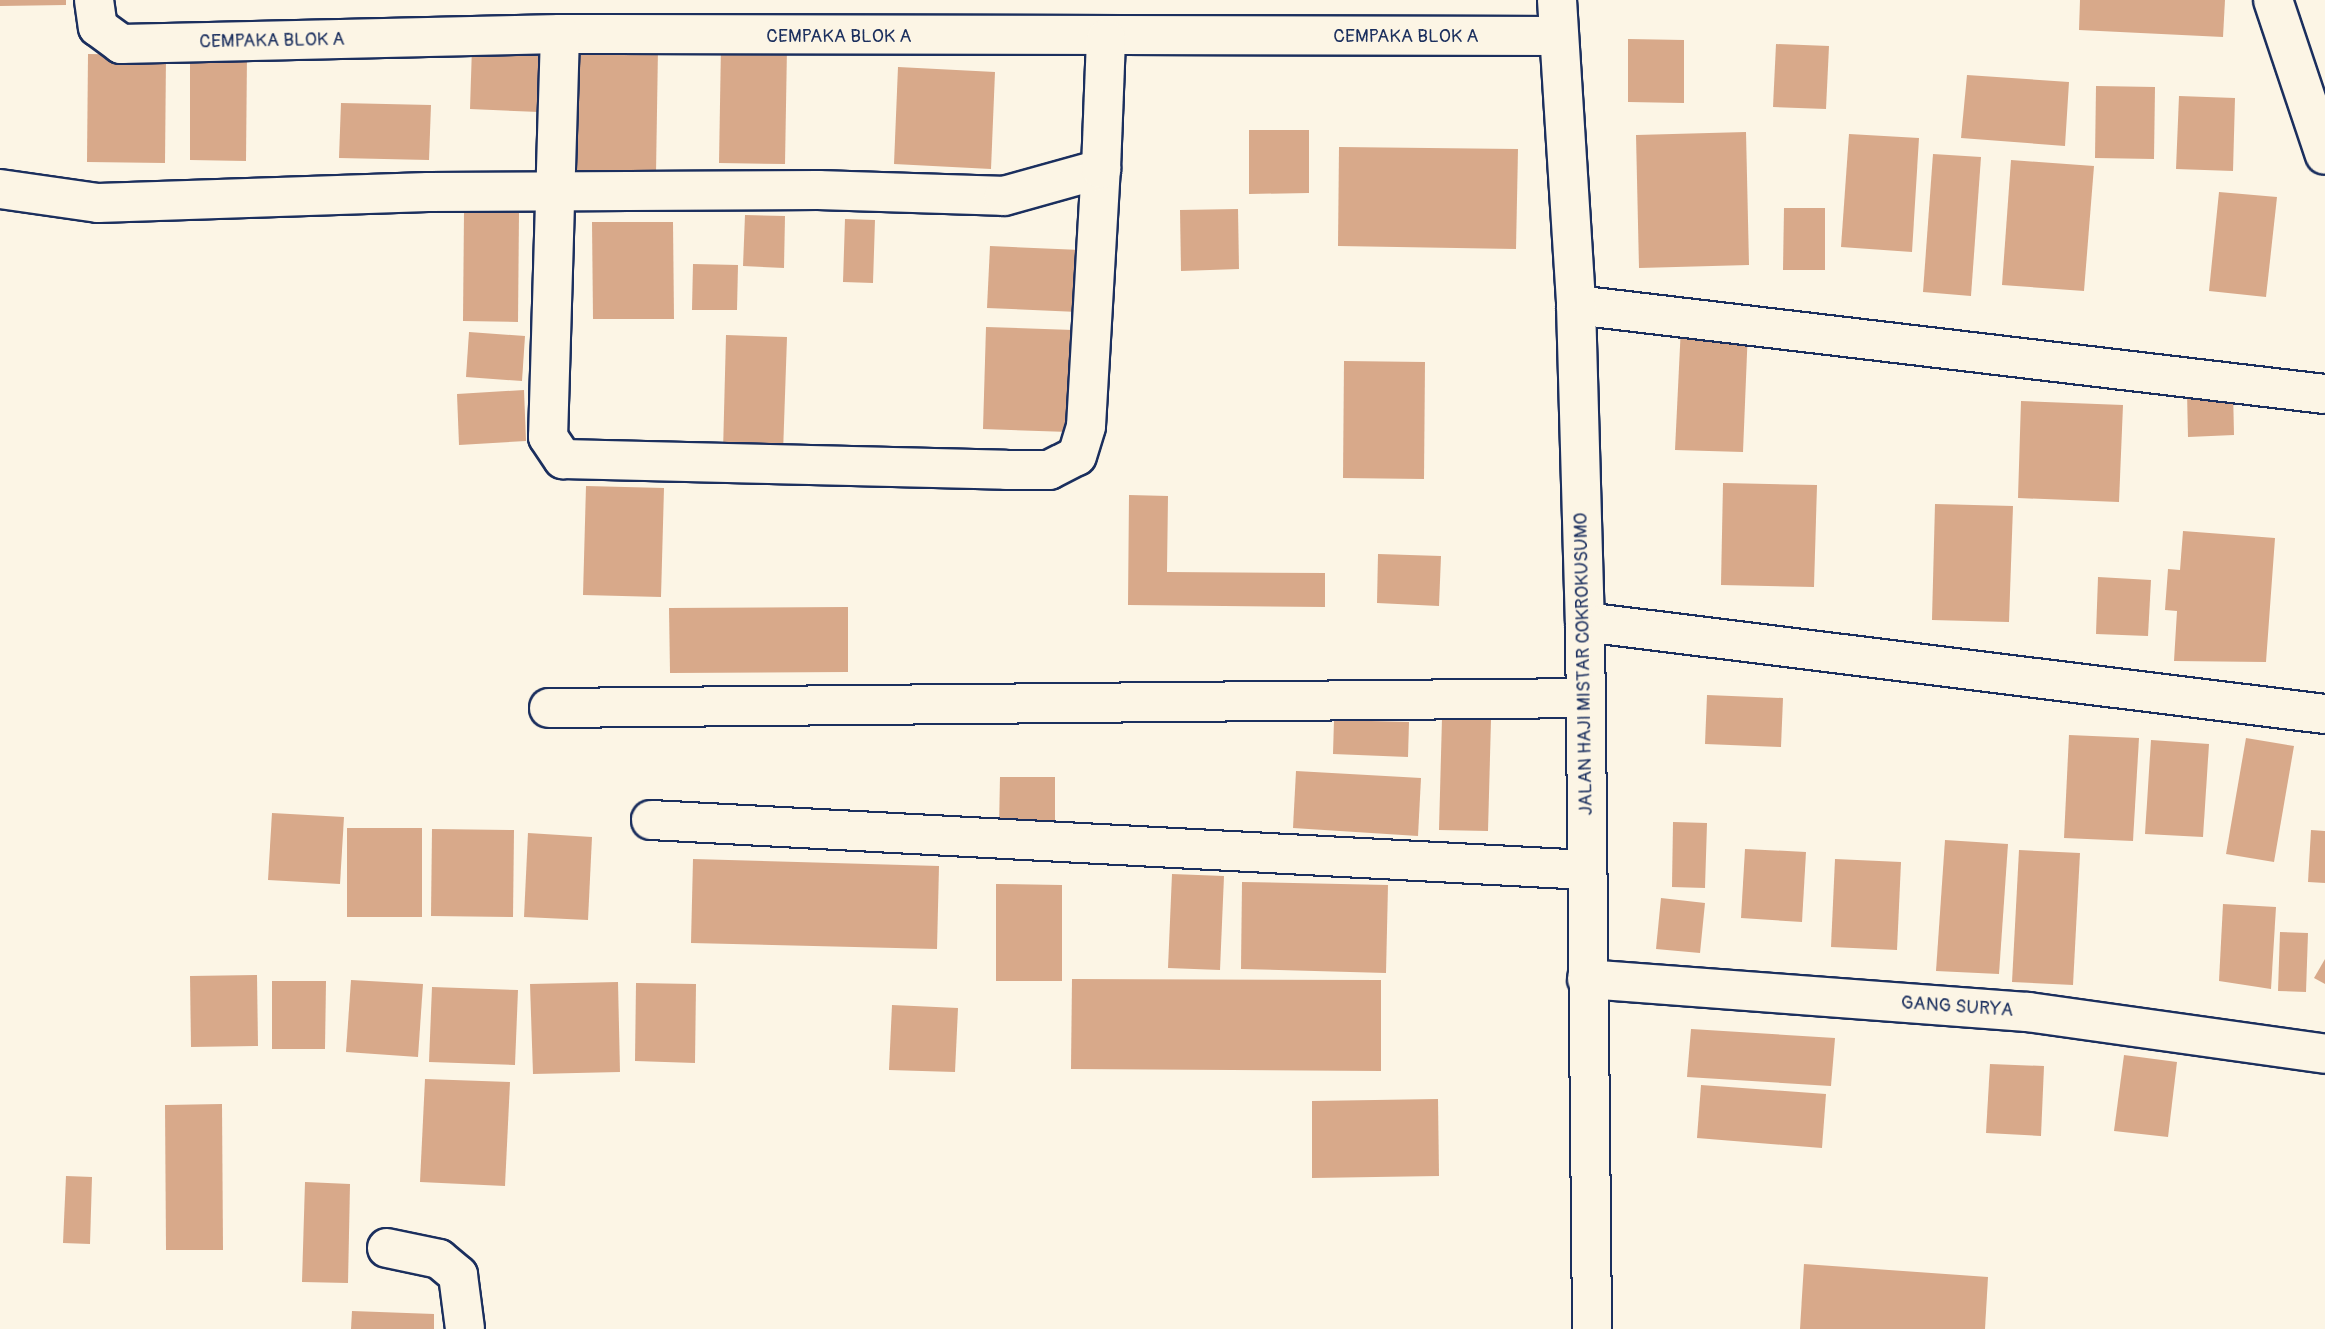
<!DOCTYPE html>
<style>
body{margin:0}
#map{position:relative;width:2325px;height:1329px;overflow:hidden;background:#fcf5e5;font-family:Pangolin,sans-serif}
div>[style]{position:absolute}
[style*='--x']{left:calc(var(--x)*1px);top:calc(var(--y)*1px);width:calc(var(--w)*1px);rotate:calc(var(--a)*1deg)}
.building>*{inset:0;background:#d8a98a}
.roads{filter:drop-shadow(2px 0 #1b2f5e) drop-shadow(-2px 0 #1b2f5e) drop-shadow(0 2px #1b2f5e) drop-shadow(0 -2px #1b2f5e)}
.minor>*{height:38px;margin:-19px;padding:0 19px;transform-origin:19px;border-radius:19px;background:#fcf5e5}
.major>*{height:38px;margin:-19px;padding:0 19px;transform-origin:19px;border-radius:19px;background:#fcf5e5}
span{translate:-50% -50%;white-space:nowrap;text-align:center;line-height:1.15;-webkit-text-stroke:5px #fcf5e5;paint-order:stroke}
.street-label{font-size:19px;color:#1b2f5e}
</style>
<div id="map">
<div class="building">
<i style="clip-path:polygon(0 0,66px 0,66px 5px,0 6px)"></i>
<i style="clip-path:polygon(2080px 0,2225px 0,2223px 37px,2079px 30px)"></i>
<i style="clip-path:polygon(1628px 39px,1684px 40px,1684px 103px,1628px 102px)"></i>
<i style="clip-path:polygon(1776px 44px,1829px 46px,1826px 109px,1773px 107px)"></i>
<i style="clip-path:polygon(721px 45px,787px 47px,785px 164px,719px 163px)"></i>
<i style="clip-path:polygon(579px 46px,658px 48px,656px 173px,576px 171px)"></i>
<i style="clip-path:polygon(472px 47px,542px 49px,539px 112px,470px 109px)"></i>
<i style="clip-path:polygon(190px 53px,247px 54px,246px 161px,190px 160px)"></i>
<i style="clip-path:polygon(88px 54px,166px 55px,165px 163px,87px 162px)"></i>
<i style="clip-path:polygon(898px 67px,995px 72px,991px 169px,894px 164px)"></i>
<i style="clip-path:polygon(1967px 75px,2069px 82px,2065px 146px,1961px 138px)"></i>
<i style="clip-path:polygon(2096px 86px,2155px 87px,2154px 159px,2095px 158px)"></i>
<i style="clip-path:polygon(2179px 96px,2235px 98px,2233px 171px,2176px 169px)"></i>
<i style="clip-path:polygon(341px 103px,431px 105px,429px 160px,339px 158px)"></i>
<i style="clip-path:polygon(1249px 130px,1309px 130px,1309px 193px,1249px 194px)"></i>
<i style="clip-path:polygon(1746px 132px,1749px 265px,1639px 268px,1636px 135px)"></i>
<i style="clip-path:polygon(1849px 134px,1919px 138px,1912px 252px,1841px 247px)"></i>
<i style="clip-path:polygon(1339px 147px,1518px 149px,1516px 249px,1338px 246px)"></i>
<i style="clip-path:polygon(1933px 154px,1981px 157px,1971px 296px,1923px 292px)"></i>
<i style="clip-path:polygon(2011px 160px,2094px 166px,2084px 291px,2002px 285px)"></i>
<i style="clip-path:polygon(2219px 192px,2277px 197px,2266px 297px,2209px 291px)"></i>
<i style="clip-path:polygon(1784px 208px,1825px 208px,1825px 270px,1783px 270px)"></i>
<i style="clip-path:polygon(1238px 209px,1239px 269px,1181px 271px,1180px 210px)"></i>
<i style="clip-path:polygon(464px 212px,519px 213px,518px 322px,463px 321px)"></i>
<i style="clip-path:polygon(745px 215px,785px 216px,784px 268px,743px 266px)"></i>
<i style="clip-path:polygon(845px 219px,875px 220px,873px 283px,843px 282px)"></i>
<i style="clip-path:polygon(592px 222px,673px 222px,674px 319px,593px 319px)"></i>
<i style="clip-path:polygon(990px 246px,1081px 250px,1078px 312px,987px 308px)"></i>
<i style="clip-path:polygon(693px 264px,738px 265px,737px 310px,692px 310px)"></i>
<i style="clip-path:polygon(1681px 326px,1748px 329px,1743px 452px,1675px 450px)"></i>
<i style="clip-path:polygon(986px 327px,1073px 330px,1069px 432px,983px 429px)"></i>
<i style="clip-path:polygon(469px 332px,525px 336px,522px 381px,466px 377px)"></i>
<i style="clip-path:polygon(726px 335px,787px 337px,783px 453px,723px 452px)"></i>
<i style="clip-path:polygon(1344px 361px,1425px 362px,1424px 479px,1343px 478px)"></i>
<i style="clip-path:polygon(524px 390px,526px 441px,459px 445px,457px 394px)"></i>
<i style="clip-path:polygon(2233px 390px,2234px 435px,2188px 437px,2187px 392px)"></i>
<i style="clip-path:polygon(2021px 401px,2123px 405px,2119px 502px,2018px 498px)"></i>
<i style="clip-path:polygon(1723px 483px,1817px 485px,1814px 587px,1721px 585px)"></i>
<i style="clip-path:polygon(586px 486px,664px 488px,661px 597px,583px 595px)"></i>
<i style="clip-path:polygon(1129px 495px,1168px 496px,1167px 572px,1325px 573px,1325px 607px,1128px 605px)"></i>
<i style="clip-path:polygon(1935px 504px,2013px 506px,2009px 622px,1932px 620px)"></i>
<i style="clip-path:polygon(2183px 531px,2275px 538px,2266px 662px,2174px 661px,2177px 611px,2165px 610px,2168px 569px,2180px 570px)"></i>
<i style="clip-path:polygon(1378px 554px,1441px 556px,1439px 606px,1377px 603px)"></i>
<i style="clip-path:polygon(2098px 577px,2151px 580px,2148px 636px,2096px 634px)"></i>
<i style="clip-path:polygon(848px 607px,848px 672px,670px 673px,669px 608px)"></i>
<i style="clip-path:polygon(1707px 695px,1783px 698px,1781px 747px,1705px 744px)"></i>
<i style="clip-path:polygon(1442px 718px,1491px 720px,1488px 831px,1439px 830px)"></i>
<i style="clip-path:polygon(1334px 720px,1409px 722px,1408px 757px,1333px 754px)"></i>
<i style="clip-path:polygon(2069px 735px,2139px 738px,2133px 841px,2064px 838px)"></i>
<i style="clip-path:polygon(2246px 738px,2294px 746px,2274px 862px,2226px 854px)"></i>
<i style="clip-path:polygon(2151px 740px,2209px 744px,2203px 837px,2145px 834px)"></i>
<i style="clip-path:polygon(1296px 771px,1421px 778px,1418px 836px,1293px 828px)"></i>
<i style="clip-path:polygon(1000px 777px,1055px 777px,1055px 829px,999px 828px)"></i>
<i style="clip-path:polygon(272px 813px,344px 817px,340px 884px,268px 880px)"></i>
<i style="clip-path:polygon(1673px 822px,1707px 823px,1705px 888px,1672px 887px)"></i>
<i style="clip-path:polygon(347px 828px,422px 828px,422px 917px,347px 917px)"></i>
<i style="clip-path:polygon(432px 829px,514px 830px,513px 917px,431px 916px)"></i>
<i style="clip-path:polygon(2311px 830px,2325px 831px,2325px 883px,2308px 882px)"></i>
<i style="clip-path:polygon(528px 833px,592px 837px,588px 920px,524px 917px)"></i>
<i style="clip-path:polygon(1945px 840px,2008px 844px,1999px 974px,1936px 971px)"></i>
<i style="clip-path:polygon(1745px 849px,1806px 852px,1802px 922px,1741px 918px)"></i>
<i style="clip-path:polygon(2019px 850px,2080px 853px,2073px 985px,2012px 982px)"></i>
<i style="clip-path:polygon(693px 859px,939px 866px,937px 949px,691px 943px)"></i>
<i style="clip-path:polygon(1835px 859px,1901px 862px,1897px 950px,1831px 947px)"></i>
<i style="clip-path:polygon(1172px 874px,1224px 876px,1220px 970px,1168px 968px)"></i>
<i style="clip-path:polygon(1242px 882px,1388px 885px,1386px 973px,1241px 969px)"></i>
<i style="clip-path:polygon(996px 884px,1062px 885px,1062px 981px,996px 981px)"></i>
<i style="clip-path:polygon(1661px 898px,1705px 903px,1700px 953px,1656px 949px)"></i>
<i style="clip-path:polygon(2223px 904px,2276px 907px,2271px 989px,2219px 981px)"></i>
<i style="clip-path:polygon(2280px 932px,2308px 933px,2306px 992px,2278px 991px)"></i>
<i style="clip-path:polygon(2325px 959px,2325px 984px,2314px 978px)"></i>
<i style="clip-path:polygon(257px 975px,258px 1046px,191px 1047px,190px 976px)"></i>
<i style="clip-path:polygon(1072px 979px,1381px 980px,1381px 1071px,1071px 1069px)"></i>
<i style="clip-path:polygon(351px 980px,423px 984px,418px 1057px,346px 1052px)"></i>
<i style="clip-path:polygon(272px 981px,326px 981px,325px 1049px,272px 1049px)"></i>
<i style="clip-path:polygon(618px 982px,620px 1072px,533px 1074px,530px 984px)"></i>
<i style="clip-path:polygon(636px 983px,696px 984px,695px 1063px,635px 1061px)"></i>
<i style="clip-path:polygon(432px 987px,518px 990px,515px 1065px,429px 1062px)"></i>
<i style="clip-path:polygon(892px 1005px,958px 1008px,955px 1072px,889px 1070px)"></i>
<i style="clip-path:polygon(1691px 1029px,1835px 1038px,1831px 1086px,1687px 1077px)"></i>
<i style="clip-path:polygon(2124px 1055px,2177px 1062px,2168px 1137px,2114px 1131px)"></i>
<i style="clip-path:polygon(1990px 1064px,2044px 1066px,2041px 1136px,1986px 1133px)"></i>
<i style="clip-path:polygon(425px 1079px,510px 1082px,505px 1186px,420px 1182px)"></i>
<i style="clip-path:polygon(1701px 1085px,1826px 1094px,1822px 1148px,1697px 1138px)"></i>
<i style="clip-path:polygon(1438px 1099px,1439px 1176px,1312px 1178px,1312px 1101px)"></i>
<i style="clip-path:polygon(222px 1104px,223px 1250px,166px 1250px,165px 1105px)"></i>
<i style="clip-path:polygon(66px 1176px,92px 1177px,90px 1244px,63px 1243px)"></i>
<i style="clip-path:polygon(305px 1182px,350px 1184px,348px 1283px,302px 1282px)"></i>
<i style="clip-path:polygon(1804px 1264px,1988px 1277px,1985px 1329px,1800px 1329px)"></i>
<i style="clip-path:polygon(352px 1311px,434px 1314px,434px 1329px,351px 1329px)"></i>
</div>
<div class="roads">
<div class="minor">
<i style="--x:94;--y:0;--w:27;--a:82"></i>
<i style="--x:98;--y:27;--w:29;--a:36"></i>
<i style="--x:121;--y:44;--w:439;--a:-1.3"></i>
<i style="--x:560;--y:34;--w:998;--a:0.11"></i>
<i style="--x:2273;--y:0;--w:163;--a:71.5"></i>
<i style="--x:560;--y:34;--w:403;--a:91.7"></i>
<i style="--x:548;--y:437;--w:27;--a:56"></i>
<i style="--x:563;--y:459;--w:443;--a:1.4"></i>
<i style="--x:1006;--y:470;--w:43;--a:0"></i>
<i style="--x:1049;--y:470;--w:31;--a:-27"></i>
<i style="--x:1077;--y:456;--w:31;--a:-73"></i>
<i style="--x:1086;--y:426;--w:257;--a:-86.7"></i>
<i style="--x:0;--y:189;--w:99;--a:8.1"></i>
<i style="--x:98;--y:203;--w:330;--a:-1.9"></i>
<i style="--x:428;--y:192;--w:390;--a:-0.3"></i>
<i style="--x:818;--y:190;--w:186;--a:1.8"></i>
<i style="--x:1004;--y:196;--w:101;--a:-15.6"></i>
<i style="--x:1101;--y:169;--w:130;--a:-87.8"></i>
<i style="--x:1576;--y:305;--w:754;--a:6.78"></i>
<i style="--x:1585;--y:622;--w:746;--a:7.09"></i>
<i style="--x:549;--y:708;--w:1036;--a:-0.55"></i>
<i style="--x:651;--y:820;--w:936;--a:3.06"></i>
<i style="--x:1587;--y:979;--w:442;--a:4.3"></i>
<i style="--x:2028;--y:1012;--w:300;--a:8"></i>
<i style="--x:387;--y:1248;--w:53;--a:11.9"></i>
<i style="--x:439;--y:1259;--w:25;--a:40"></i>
<i style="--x:458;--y:1275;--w:54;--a:82.6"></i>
</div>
<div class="major">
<i style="--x:1557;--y:0;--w:306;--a:86.4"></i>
<i style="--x:1576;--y:305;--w:317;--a:88.4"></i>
<i style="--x:1585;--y:622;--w:707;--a:89.43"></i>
</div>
</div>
<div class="street-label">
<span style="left:839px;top:37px">CEMPAKA BLOK A</span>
<span style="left:1406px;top:37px">CEMPAKA BLOK A</span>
<span style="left:272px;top:41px;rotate:-1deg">CEMPAKA BLOK A</span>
<span style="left:1584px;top:664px;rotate:-91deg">JALAN HAJI MISTAR COKROKUSUMO</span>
<span style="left:1957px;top:1007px;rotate:4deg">GANG SURYA</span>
</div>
</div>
